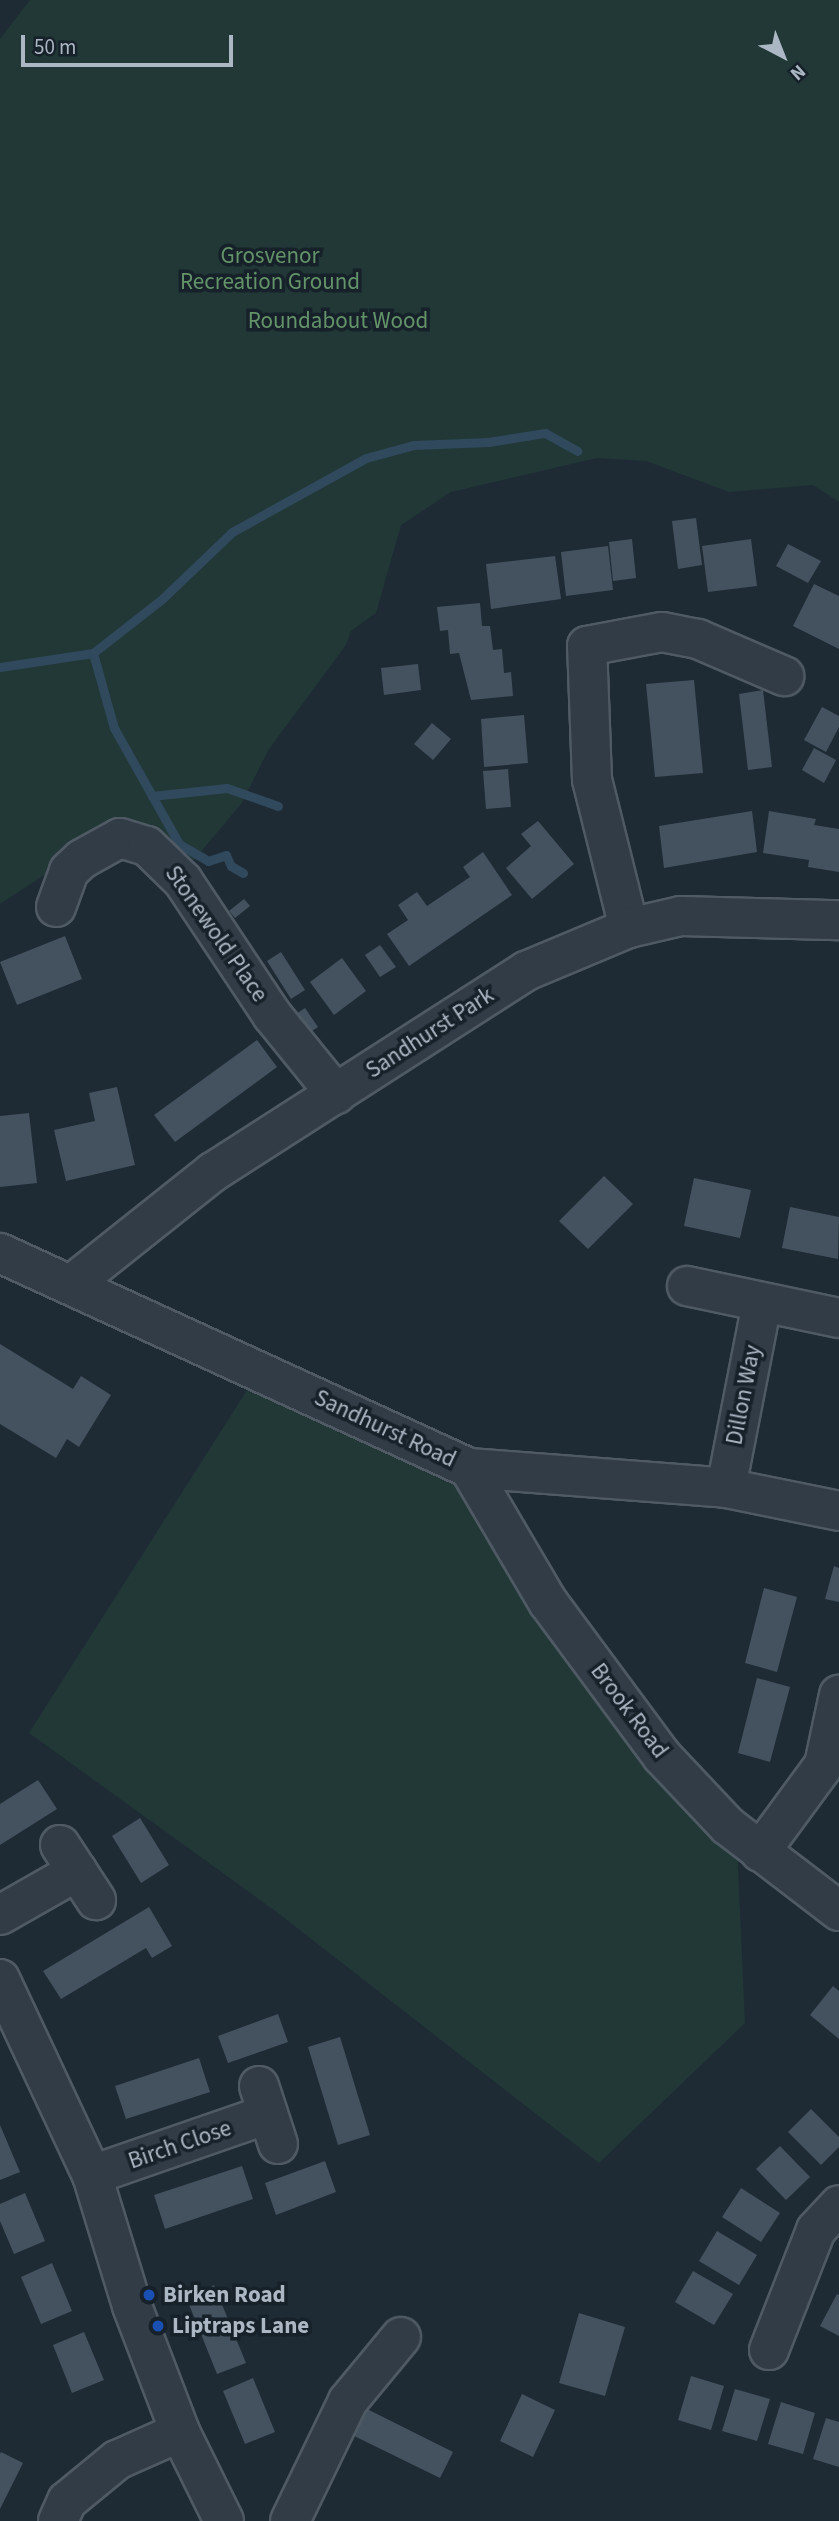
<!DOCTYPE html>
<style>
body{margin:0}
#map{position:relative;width:839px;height:2521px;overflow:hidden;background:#1e2b35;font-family:"Source Sans 3",sans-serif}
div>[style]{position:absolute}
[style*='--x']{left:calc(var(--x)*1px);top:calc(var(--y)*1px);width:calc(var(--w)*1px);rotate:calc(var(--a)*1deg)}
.green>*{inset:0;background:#213837}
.stream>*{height:9px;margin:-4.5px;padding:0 4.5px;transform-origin:4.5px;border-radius:4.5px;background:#30495d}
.building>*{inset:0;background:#44525f}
.roads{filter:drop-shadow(2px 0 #4f5a64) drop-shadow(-2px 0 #4f5a64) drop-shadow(0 2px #4f5a64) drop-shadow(0 -2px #4f5a64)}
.minor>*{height:38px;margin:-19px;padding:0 19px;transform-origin:19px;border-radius:19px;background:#313c46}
.dots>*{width:19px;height:19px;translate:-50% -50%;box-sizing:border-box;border:4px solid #17212a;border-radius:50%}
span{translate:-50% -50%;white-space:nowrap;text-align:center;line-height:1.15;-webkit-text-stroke:7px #17212a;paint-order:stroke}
.park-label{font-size:23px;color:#639368}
.street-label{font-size:23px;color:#abb7c3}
.poi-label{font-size:23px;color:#abb7c3;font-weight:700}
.left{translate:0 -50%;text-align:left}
.north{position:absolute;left:748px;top:21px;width:70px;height:70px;-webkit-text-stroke:5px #17212a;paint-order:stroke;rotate:138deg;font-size:19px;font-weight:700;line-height:28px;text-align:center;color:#abb7c3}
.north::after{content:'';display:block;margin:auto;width:24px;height:32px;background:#abb7c3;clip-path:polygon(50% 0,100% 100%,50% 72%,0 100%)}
.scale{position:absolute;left:21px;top:35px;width:212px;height:32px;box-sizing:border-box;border:4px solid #abb7c3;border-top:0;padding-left:9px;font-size:21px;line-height:24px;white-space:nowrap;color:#abb7c3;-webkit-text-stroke:5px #17212a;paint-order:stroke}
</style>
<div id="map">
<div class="green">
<i style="clip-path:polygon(30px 0,839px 0,839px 502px,813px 485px,729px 492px,646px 461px,597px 458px,451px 492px,401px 525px,376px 613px,351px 631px,346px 645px,269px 749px,241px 804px,183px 873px,93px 843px,0 904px,0 39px)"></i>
<i style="clip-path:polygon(251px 1384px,485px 1483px,736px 1823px,745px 2023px,599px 2163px,278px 1913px,29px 1733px)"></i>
</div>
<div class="stream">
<i style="--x:93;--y:653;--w:78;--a:74.4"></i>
<i style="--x:114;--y:728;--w:133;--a:60.7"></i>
<i style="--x:179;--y:844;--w:34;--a:30"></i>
<i style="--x:208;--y:861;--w:19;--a:-18"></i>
<i style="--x:226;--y:855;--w:12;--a:66"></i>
<i style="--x:231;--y:866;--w:14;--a:30"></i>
<i style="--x:0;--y:667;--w:94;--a:-8.6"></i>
<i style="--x:93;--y:653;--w:88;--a:-38"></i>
<i style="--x:162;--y:599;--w:97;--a:-43.7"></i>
<i style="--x:232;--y:532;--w:153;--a:-28.9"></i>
<i style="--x:366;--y:458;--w:50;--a:-15.2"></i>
<i style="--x:414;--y:445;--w:74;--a:-2.3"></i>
<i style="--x:488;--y:442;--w:58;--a:-9"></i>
<i style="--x:545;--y:433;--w:37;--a:29"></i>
<i style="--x:152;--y:796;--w:75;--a:-6.1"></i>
<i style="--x:227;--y:788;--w:54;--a:19.4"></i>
</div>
<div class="building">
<i style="clip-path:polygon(696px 518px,702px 565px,678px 569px,672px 521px)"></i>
<i style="clip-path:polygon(632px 539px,636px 578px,613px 581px,609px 542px)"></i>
<i style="clip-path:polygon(751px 539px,757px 586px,708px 592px,702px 546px)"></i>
<i style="clip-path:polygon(788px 544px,821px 561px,808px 583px,776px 566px)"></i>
<i style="clip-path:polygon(608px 546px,613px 590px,566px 596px,561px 552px)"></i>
<i style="clip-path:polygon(555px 556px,561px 599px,491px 609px,486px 564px)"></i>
<i style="clip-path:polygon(814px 584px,839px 596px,839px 649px,793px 626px)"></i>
<i style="clip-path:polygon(480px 603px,482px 626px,490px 626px,493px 650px,502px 649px,504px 673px,511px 672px,513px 696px,471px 700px,459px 653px,450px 654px,448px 630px,440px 631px,437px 607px)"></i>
<i style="clip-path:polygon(418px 664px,421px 690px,384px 695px,381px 668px)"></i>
<i style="clip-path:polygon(694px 680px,703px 773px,655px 777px,646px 684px)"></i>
<i style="clip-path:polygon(763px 690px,772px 767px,748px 770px,739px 694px)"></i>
<i style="clip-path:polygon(822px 707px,839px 716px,839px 727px,826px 752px,804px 740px)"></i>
<i style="clip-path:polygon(524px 715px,528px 763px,484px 767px,481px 719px)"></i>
<i style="clip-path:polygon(432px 723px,451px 739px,433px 760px,414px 744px)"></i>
<i style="clip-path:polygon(814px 748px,836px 760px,824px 783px,802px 770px)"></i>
<i style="clip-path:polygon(508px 769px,511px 807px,486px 809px,483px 771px)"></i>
<i style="clip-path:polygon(752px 811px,757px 852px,664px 868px,659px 826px)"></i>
<i style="clip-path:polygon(769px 811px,816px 819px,814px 825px,839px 829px,839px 872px,808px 867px,809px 860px,763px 853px)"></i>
<i style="clip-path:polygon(538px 821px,574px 864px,532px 899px,506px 868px,531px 846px,521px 834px)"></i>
<i style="clip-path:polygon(483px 852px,512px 895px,409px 966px,387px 934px,408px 920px,398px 905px,417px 892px,427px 906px,470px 877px,463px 867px)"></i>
<i style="clip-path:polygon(244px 899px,250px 906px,235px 918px,229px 911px)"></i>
<i style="clip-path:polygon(65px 936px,82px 979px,17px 1005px,0 962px)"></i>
<i style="clip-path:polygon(380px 945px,396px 967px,380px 977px,365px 955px)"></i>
<i style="clip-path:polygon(281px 952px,305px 990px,291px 999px,267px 961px)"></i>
<i style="clip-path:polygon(342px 958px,366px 991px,334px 1015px,310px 982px)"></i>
<i style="clip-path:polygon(305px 1008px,318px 1027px,303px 1037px,290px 1018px)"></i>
<i style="clip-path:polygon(257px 1040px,277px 1067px,175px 1142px,154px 1115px)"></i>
<i style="clip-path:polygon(117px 1087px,135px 1165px,66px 1181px,54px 1130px,95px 1121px,89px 1093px)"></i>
<i style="clip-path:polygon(29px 1113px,37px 1183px,0 1187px,0 1116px)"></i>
<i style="clip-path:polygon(604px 1176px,633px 1204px,588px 1249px,559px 1221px)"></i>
<i style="clip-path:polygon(694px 1178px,751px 1190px,740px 1238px,684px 1226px)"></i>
<i style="clip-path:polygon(790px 1207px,839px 1217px,838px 1259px,782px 1248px)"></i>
<i style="clip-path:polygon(0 1344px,73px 1389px,81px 1376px,111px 1395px,79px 1447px,67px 1439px,56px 1458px,0 1424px)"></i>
<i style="clip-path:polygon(834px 1566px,839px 1568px,839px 1602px,825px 1599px)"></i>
<i style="clip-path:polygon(764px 1588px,797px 1597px,777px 1672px,745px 1663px)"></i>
<i style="clip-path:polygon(757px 1678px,790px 1687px,770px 1762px,738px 1753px)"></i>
<i style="clip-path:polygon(38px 1780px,57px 1809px,0 1845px,0 1804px)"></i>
<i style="clip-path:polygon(140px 1818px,169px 1865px,141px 1883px,112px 1836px)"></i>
<i style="clip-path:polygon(149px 1907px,172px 1946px,152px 1958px,146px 1948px,61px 1999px,43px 1971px)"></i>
<i style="clip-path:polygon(833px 1986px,839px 1991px,839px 2039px,810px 2015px)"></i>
<i style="clip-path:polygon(278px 2014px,288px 2042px,228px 2063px,218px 2036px)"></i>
<i style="clip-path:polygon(340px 2037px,370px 2135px,338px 2145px,308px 2047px)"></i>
<i style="clip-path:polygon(199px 2058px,210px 2092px,126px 2119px,115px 2086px)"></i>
<i style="clip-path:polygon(811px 2109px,839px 2137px,839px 2147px,821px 2165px,788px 2132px)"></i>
<i style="clip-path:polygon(0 2125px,20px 2172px,0 2180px)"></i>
<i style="clip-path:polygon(780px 2146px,810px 2177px,786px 2200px,756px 2169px)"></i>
<i style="clip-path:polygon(325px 2161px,336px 2192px,276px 2215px,265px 2183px)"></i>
<i style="clip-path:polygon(242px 2166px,253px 2199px,165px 2229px,154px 2195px)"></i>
<i style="clip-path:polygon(741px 2188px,780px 2213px,761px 2242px,722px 2217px)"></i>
<i style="clip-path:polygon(25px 2193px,45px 2241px,14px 2254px,0 2221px,0 2204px)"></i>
<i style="clip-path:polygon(717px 2231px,757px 2255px,739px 2285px,699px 2261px)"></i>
<i style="clip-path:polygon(52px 2263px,72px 2311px,41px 2324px,21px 2277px)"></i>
<i style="clip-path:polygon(693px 2271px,733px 2294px,714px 2325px,675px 2302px)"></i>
<i style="clip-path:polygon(214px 2285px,246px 2363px,217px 2374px,186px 2297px)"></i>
<i style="clip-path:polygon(837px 2294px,839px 2295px,839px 2336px,820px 2326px)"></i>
<i style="clip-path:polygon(579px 2313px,625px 2327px,605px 2396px,559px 2383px)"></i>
<i style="clip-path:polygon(84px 2332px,104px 2380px,72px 2393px,53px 2345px)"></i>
<i style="clip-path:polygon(691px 2376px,724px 2386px,711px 2430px,678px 2420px)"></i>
<i style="clip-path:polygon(253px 2378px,275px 2432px,245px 2444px,223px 2391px)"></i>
<i style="clip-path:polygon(735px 2389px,770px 2399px,757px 2441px,722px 2431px)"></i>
<i style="clip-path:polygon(522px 2394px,555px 2410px,533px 2457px,500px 2441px)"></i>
<i style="clip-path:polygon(781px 2402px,815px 2413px,803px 2454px,768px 2444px)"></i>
<i style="clip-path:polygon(357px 2404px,453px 2452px,440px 2478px,344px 2431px)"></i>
<i style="clip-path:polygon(826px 2418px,839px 2422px,839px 2467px,813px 2459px)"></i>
<i style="clip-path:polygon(1px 2452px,23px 2463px,0 2509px,0 2454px)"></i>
</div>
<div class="roads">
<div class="minor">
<i style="--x:56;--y:907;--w:38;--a:-70"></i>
<i style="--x:69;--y:871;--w:18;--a:-43"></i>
<i style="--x:82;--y:859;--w:43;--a:-28.9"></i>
<i style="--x:120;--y:838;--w:28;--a:17"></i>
<i style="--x:147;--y:846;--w:50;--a:44.2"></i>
<i style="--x:183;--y:881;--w:161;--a:56.4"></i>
<i style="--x:272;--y:1015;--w:102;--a:51"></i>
<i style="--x:629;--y:928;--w:153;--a:-104"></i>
<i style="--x:592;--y:780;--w:134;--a:-92.1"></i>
<i style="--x:587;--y:646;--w:76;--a:-10.6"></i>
<i style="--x:662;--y:632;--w:37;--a:11"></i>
<i style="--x:698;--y:639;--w:94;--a:23.3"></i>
<i style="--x:0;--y:1253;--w:516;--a:24.63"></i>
<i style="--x:469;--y:1468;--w:258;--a:4.4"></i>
<i style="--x:726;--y:1488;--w:115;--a:11.5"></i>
<i style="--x:72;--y:1284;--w:180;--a:-38.5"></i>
<i style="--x:213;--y:1172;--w:372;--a:-32.7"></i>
<i style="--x:526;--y:971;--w:112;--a:-22.7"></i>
<i style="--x:629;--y:928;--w:53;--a:-13"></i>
<i style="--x:681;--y:916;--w:158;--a:1.5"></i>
<i style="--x:687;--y:1286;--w:155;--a:11.9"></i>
<i style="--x:469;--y:1468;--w:156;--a:59.5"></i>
<i style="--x:548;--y:1602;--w:192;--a:53.5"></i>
<i style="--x:662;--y:1756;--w:96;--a:46.7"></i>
<i style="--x:728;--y:1826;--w:140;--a:37.4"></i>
<i style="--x:726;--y:1488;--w:189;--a:-79"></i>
<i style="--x:60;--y:1845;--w:66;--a:56.8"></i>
<i style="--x:760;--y:1852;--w:108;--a:-53.7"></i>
<i style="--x:824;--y:1765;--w:72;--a:-77.9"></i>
<i style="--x:0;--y:1915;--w:89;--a:-29.7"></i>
<i style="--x:0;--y:1979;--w:217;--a:64.9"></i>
<i style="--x:92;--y:2175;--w:137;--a:73"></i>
<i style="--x:132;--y:2306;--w:135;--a:69.1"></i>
<i style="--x:180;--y:2432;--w:99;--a:63.7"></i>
<i style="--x:259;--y:2086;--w:61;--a:71.9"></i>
<i style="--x:92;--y:2175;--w:186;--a:-19.1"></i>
<i style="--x:769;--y:2350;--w:129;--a:-68.6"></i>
<i style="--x:816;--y:2230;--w:34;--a:-47"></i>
<i style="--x:58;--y:2521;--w:22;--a:-66"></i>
<i style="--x:67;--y:2501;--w:65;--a:-39.4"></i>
<i style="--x:117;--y:2460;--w:69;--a:-24"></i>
<i style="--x:290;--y:2521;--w:133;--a:-64.2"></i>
<i style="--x:348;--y:2401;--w:83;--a:-50.4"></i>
</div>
</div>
<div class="dots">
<i style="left:149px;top:2295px;background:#1a4fb4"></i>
<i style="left:158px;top:2326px;background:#1a4fb4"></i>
</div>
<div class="park-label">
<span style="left:270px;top:269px">Grosvenor<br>Recreation Ground</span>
<span style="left:338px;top:321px">Roundabout Wood</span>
</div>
<div class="street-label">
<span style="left:216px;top:934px;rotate:55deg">Stonewold Place</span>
<span style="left:430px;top:1033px;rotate:-33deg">Sandhurst Park</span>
<span style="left:744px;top:1395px;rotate:-79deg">Dillon Way</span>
<span style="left:385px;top:1429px;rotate:25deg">Sandhurst Road</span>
<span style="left:629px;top:1711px;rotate:53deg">Brook Road</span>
<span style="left:180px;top:2145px;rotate:-19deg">Birch Close</span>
</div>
<div class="poi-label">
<span class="left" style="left:163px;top:2295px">Birken Road</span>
<span class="left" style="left:172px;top:2326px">Liptraps Lane</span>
</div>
<div class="north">N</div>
<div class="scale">50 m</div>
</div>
